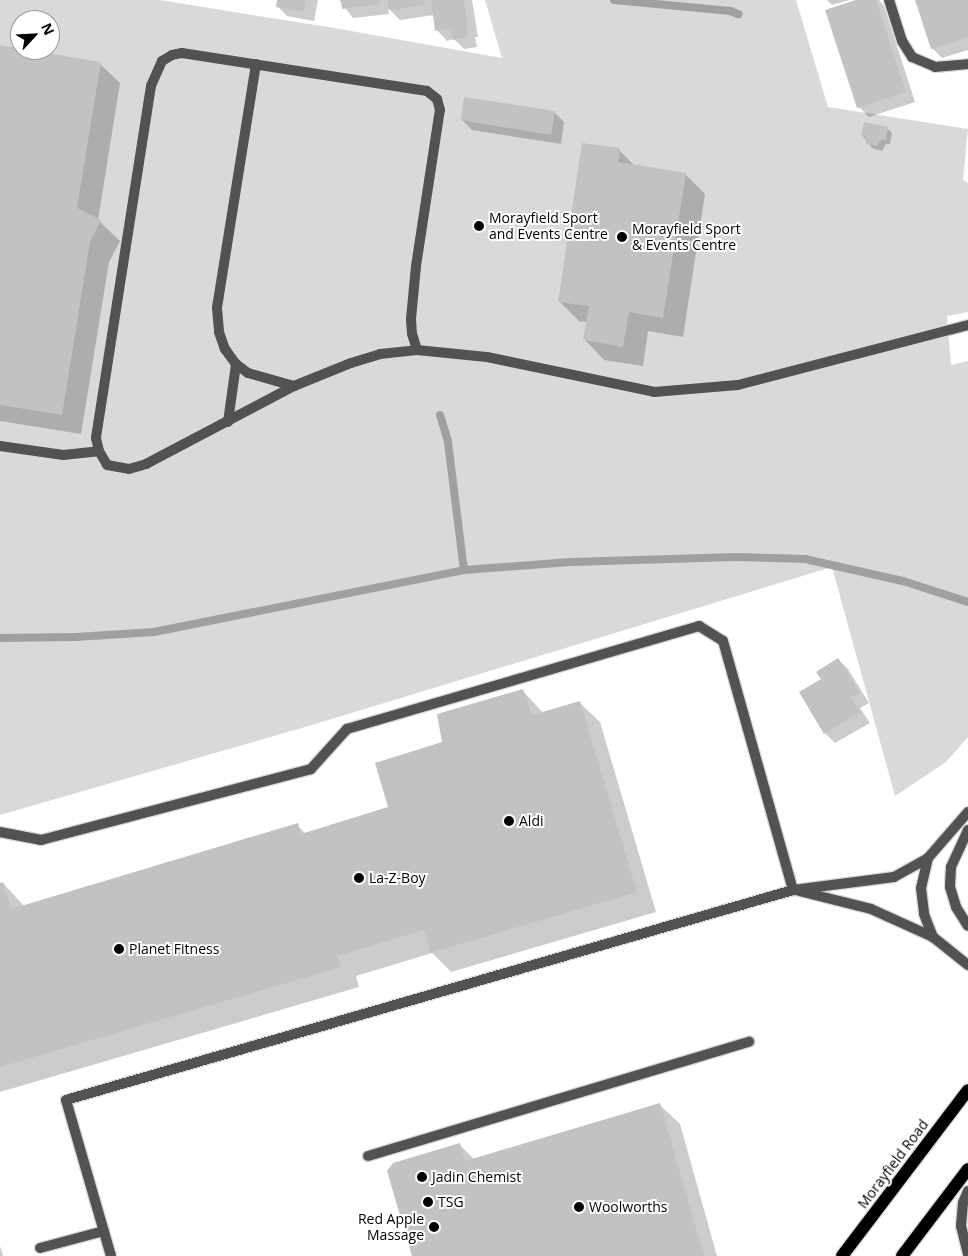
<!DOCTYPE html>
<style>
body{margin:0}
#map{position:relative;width:968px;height:1256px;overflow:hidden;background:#fff;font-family:"Open Sans",sans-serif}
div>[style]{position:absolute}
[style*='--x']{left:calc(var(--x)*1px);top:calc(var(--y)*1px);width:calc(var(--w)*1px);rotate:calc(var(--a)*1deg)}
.green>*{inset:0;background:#d9d9d9}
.shadow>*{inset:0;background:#0003}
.stream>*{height:8px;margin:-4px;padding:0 4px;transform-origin:4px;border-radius:4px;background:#a0a0a0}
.building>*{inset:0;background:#c2c2c2}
.roads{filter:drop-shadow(1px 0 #dbdbdb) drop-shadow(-1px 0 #dbdbdb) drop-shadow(0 1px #dbdbdb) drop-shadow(0 -1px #dbdbdb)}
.lane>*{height:10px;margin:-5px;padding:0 5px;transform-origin:5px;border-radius:5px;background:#525252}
.street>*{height:10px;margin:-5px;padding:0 5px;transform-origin:5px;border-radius:5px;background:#525252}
.primary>*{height:12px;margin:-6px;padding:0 6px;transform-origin:6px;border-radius:6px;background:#000}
.dots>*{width:14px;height:14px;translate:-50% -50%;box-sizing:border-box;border:2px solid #fff;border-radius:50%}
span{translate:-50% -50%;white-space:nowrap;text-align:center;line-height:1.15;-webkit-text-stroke:4px #fff;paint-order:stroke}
.poi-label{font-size:14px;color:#000}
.left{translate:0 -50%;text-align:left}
.right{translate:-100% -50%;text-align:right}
.street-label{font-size:14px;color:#000}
.north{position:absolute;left:10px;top:10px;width:50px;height:50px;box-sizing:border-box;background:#fff;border:1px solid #999;border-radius:50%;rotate:65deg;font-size:14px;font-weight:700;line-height:20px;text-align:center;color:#000}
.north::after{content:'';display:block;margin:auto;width:18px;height:22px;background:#000;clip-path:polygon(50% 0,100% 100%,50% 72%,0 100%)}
</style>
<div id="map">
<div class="green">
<i style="clip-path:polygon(evenodd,0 0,160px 0,334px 28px,502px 58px,485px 0,796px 0,828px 107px,968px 129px,963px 180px,968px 183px,968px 312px,947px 316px,951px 365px,968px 361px,968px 737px,946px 762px,895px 796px,832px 567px,312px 725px,0 815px,0 0,20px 20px,50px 20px,50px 50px,20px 50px,20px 20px)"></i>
</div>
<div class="shadow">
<i style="clip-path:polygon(278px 0,318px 0,314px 21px,287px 16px,277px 6px)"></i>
<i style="clip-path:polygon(339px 0,472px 0,478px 37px,475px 37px,477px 47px,464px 49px,454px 39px,447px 41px,437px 30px,434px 15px,400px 20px,388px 8px,389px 14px,353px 18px)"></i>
<i style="clip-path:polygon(827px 0,850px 0,832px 5px)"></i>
<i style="clip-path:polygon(860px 0,879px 0,884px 6px,915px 102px,869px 117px,859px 107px)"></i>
<i style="clip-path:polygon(917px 0,968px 0,968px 50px,942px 58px,932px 48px)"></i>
<i style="clip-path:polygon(0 47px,100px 64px,120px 83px,98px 220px,120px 241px,109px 262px,81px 434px,0 421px)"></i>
<i style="clip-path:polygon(554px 112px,564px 122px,561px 144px,472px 130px,462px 120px)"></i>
<i style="clip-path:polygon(887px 128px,892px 133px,890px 144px,886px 144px,882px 151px,872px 148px,862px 135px)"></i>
<i style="clip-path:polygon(619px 150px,635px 166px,685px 174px,705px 194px,683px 337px,648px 331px,643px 366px,604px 360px,585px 340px,587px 322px,579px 321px,559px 301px)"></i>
<i style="clip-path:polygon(838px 659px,848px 669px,869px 703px,860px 708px,870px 723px,835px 743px,825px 733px,801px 692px,823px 680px)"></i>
<i style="clip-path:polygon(523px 691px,544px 714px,580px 703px,600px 722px,656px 912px,451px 972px,432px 953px,356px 976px,359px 987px,0 1092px,0 884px,3px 883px,24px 906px,297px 825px,306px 834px,389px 808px,444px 743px)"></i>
<i style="clip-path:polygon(660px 1105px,680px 1124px,717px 1256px,413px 1256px,460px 1145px,475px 1160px)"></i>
<i style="clip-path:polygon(0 1246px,3px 1256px,0 1256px)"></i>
</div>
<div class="stream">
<i style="--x:614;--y:0;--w:117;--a:5.4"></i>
<i style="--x:730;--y:11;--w:9;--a:21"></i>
<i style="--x:440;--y:415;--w:28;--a:73"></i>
<i style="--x:448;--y:442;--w:129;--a:82.9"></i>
<i style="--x:0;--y:638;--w:76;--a:-0.8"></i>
<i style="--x:76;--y:637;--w:78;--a:-3.7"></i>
<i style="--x:154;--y:632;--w:316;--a:-11.3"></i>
<i style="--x:464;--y:570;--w:107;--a:-4.3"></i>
<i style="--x:571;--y:562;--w:165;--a:-1.7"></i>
<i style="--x:736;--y:557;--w:69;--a:1.7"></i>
<i style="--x:805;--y:559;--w:100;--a:12.7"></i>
<i style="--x:903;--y:581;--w:68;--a:17.9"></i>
</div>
<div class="building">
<i style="clip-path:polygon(277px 0,306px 0,304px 12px,276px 7px)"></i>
<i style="clip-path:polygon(341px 0,379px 0,380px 4px,342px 9px)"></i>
<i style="clip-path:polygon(387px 0,424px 0,425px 5px,389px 10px)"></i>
<i style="clip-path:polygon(431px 0,464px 0,468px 27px,466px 27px,467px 37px,453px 40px,451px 29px,435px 31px)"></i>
<i style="clip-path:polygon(856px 0,876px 0,906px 92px,857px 108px,825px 10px)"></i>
<i style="clip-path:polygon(915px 0,968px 0,968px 37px,931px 49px)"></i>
<i style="clip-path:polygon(0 45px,101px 62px,77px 208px,101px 220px,90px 242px,62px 415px,0 405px)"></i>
<i style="clip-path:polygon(464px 97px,555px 111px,551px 135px,461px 120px)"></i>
<i style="clip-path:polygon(864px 122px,888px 127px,886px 140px,881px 140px,877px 146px,866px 144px,865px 136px,861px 136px)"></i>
<i style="clip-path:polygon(582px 143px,620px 148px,618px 162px,686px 173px,663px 318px,629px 312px,623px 347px,583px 340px,589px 306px,558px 302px)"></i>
<i style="clip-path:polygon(838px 658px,860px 693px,851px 697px,860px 712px,824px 734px,799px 692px,821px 679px,816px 672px)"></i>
<i style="clip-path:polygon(523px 689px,532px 715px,580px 701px,637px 892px,430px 953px,424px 930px,337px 956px,341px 967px,0 1067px,0 883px,3px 882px,11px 909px,298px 823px,301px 834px,388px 807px,375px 763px,442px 742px,437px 714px)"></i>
<i style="clip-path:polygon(660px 1103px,704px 1256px,412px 1256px,387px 1171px,393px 1163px,460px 1143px,465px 1161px)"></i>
</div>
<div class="roads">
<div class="lane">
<i style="--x:256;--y:64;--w:247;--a:99.1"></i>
<i style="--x:217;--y:308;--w:24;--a:85"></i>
<i style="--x:219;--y:332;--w:18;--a:71"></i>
<i style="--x:225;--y:349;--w:19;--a:54"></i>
<i style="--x:236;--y:364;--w:15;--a:37"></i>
<i style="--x:248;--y:373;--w:48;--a:15.8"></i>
<i style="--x:417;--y:350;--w:17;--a:-107"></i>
<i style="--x:412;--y:334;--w:15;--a:-94"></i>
<i style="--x:411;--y:319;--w:53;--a:-84.6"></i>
<i style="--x:416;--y:266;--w:158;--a:-81.3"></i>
<i style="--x:440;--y:110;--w:11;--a:-105"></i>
<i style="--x:437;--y:99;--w:13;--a:-141"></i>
<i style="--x:427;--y:91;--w:248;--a:-171.2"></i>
<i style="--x:182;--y:53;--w:10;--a:169"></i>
<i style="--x:172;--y:55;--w:12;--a:149"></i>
<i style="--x:162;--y:61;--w:27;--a:114"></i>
<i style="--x:151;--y:86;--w:356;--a:98.9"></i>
<i style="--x:96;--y:438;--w:13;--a:77"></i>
<i style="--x:99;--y:451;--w:16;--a:60"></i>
<i style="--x:107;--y:465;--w:22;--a:10"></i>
<i style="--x:129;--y:469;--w:18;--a:-16"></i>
<i style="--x:146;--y:464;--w:167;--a:-27.8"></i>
<i style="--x:294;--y:386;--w:61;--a:-22"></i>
<i style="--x:351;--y:363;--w:30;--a:-17"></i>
<i style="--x:380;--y:354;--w:37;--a:-6"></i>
<i style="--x:417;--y:350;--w:70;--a:5.7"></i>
<i style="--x:487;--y:357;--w:171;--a:11.8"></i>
<i style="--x:654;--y:392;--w:84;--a:-4.8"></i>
<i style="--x:738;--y:385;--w:238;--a:-14.6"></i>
<i style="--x:228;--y:422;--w:59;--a:-82.1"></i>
<i style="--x:0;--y:446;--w:64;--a:8.1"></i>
<i style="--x:63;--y:455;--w:36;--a:-6"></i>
<i style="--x:0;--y:832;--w:42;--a:11"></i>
<i style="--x:41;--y:840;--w:279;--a:-14.7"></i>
<i style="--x:311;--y:769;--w:54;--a:-48"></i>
<i style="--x:347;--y:729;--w:367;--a:-16.3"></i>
<i style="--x:699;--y:626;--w:28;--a:32"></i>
<i style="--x:723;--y:641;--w:259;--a:74.3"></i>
<i style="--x:799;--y:891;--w:74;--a:14"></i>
<i style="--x:871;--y:909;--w:68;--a:24.3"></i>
<i style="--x:368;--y:1156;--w:398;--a:-16.7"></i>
<i style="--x:968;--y:1191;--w:13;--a:113"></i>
<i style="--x:963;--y:1203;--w:23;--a:95"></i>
<i style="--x:961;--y:1226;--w:30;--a:76"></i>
<i style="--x:40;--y:1248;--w:66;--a:-14.9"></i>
<i style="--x:111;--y:1256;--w:162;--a:-106.1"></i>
<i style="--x:66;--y:1100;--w:757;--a:-16.11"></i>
<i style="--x:793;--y:890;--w:102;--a:-7.3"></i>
<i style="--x:894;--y:877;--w:39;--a:-29"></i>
</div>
<div class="street">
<i style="--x:889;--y:0;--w:43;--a:72.4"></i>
<i style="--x:902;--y:41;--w:19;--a:58"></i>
<i style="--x:912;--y:57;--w:25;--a:23"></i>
<i style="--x:935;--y:67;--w:33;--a:-5"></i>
<i style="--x:968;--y:812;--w:61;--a:131"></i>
<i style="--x:928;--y:858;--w:31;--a:103"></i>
<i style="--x:921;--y:888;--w:26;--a:83"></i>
<i style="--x:924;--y:914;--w:25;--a:69"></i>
<i style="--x:933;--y:937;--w:45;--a:38.7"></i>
<i style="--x:968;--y:830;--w:41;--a:114.7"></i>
<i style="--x:951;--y:867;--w:20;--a:93"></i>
<i style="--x:950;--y:887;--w:21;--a:73"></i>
<i style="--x:956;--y:907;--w:22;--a:58"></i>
</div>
<div class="primary">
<i style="--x:842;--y:1256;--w:208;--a:-52.8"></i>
<i style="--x:902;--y:1256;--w:109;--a:-52.8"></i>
</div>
</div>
<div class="dots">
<i style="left:479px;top:226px;background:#000"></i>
<i style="left:622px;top:237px;background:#000"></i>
<i style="left:509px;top:821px;background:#000"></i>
<i style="left:359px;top:878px;background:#000"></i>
<i style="left:119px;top:949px;background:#000"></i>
<i style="left:422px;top:1177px;background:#000"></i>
<i style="left:428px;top:1202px;background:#000"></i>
<i style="left:579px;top:1207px;background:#000"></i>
<i style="left:434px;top:1227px;background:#000"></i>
</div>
<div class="poi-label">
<span class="left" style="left:489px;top:226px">Morayfield Sport<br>and Events Centre</span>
<span class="left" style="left:632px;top:237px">Morayfield Sport<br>&amp; Events Centre</span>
<span class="left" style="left:519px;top:821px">Aldi</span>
<span class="left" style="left:369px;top:878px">La-Z-Boy</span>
<span class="left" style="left:129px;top:949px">Planet Fitness</span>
<span class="left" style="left:432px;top:1177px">Jadin Chemist</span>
<span class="left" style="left:438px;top:1202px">TSG</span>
<span class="left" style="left:589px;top:1207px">Woolworths</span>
<span class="right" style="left:424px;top:1227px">Red Apple<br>Massage</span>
</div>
<div class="street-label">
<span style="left:893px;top:1164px;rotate:-53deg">Morayfield Road</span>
</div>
<div class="north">N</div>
</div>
